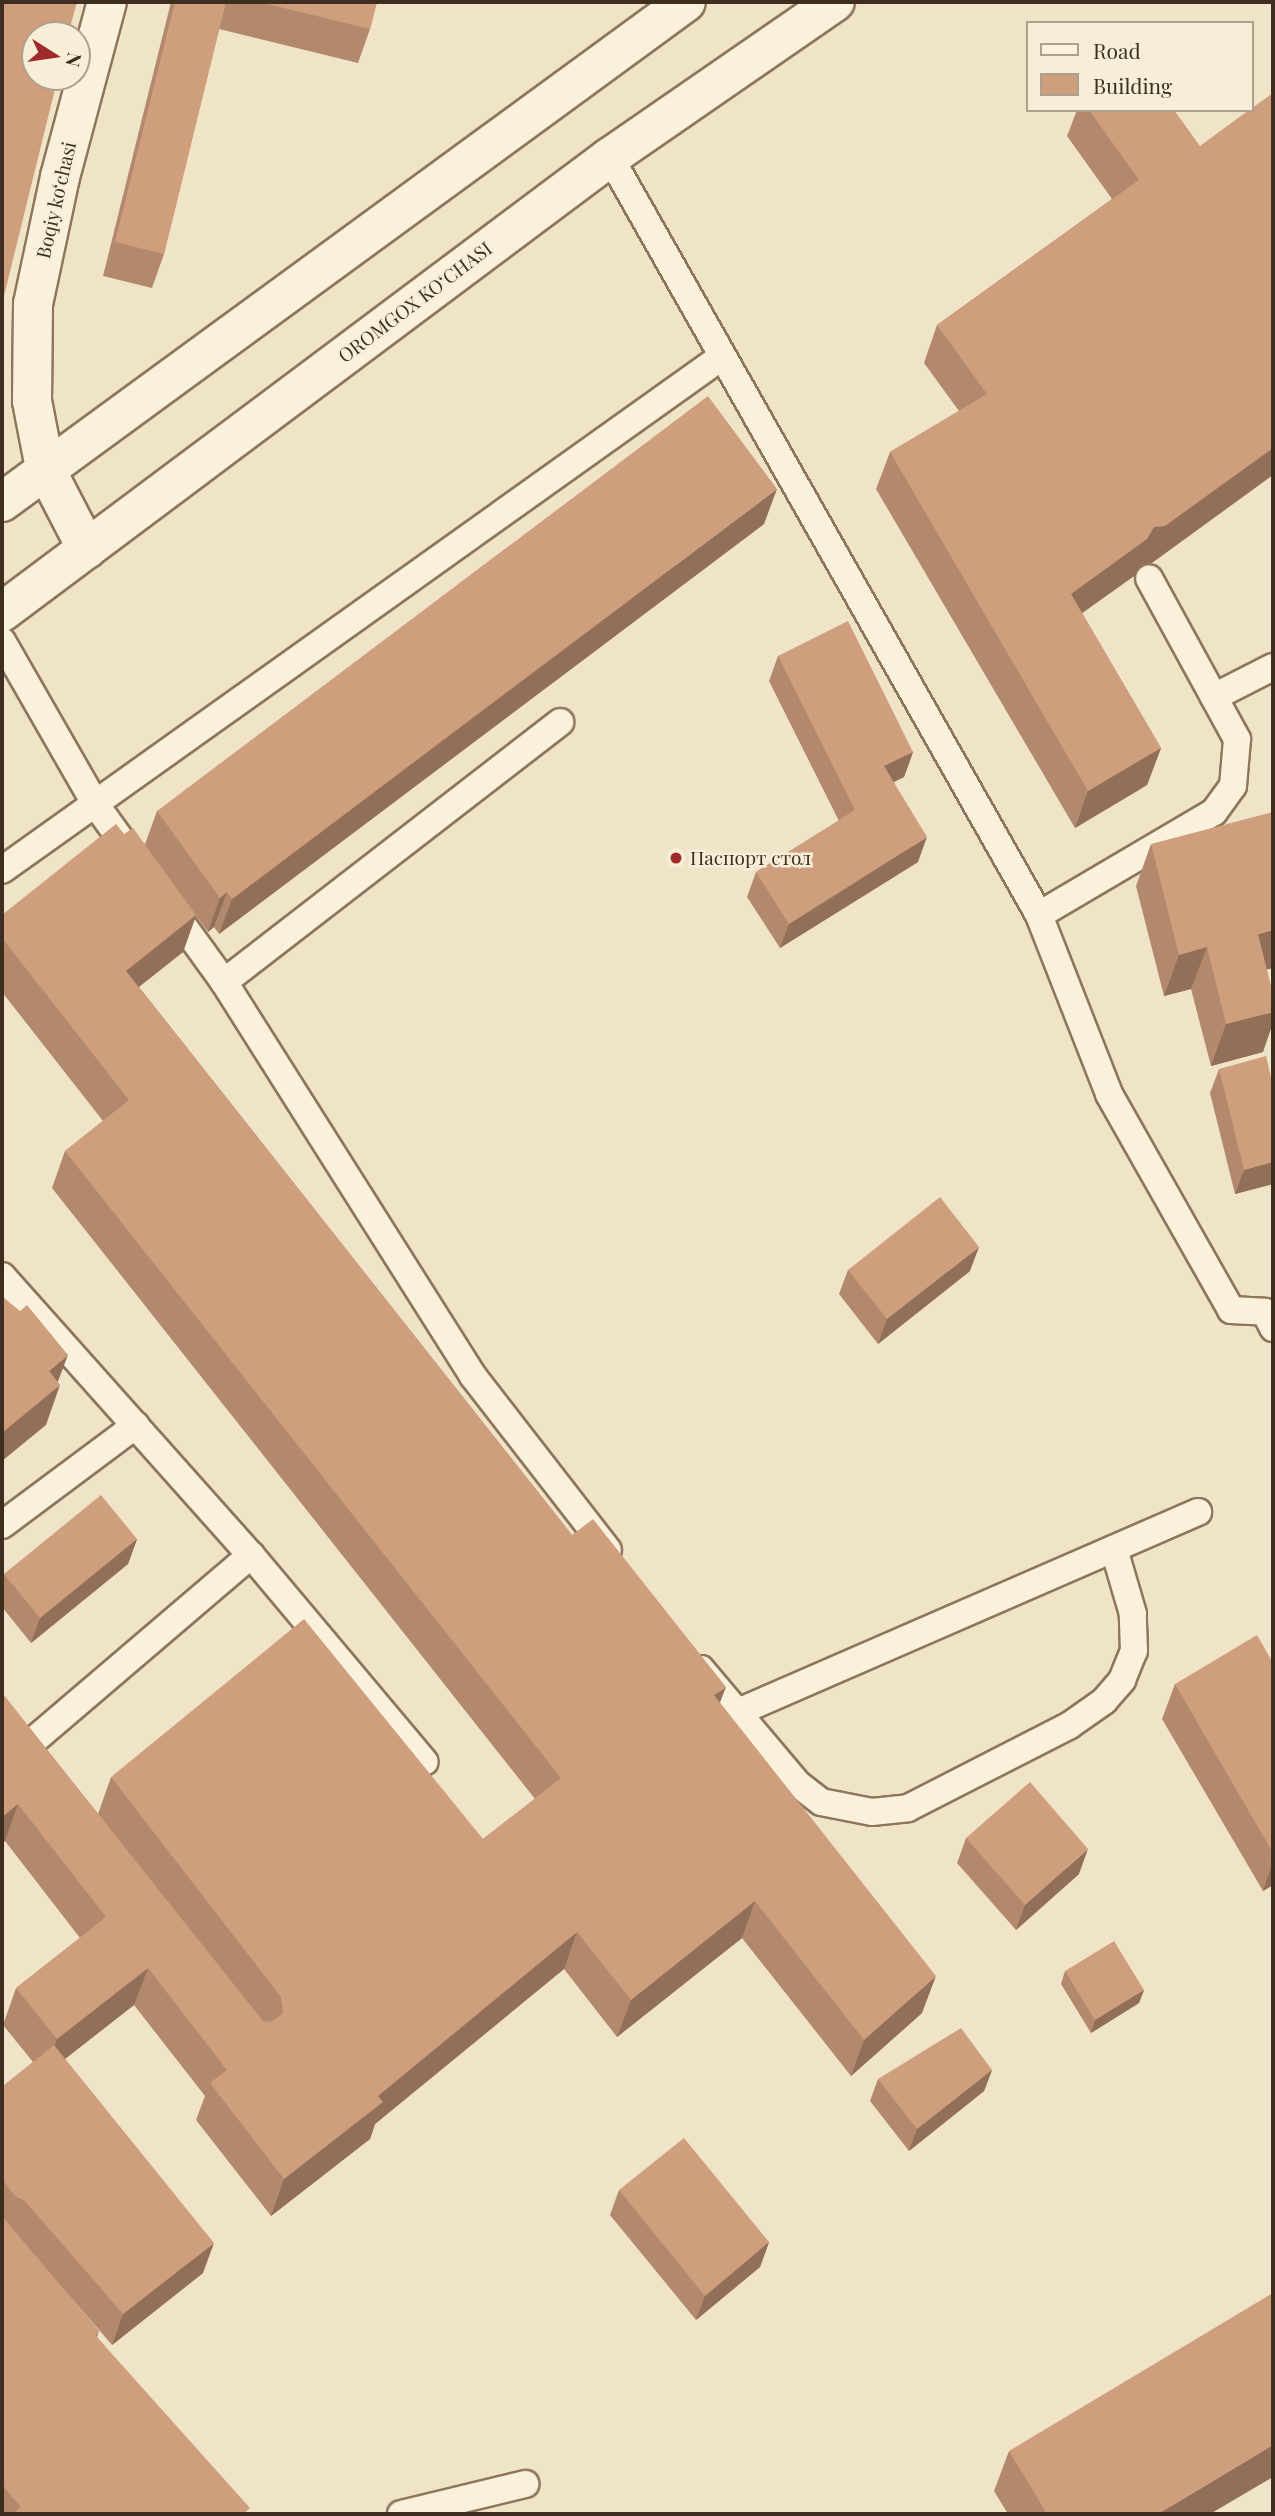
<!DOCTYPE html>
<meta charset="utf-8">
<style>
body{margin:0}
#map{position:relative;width:1275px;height:2516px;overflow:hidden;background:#f0e4c8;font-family:"Playfair Display",serif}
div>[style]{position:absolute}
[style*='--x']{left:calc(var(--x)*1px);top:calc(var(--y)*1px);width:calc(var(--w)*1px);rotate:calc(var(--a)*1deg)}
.roads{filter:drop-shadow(2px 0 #8d765c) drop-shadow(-2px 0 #8d765c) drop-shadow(0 2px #8d765c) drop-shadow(0 -2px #8d765c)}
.lane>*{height:26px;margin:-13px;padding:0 13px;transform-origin:13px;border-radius:13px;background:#faf1dc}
.street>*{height:38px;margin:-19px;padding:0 19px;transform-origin:19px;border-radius:19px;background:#faf1dc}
.secondary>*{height:38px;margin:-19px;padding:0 19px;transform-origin:19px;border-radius:19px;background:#faf1dc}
.wall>*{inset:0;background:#b2896c}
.shaded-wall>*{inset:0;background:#916f58}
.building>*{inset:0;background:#cf9f7d}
.dots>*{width:19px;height:19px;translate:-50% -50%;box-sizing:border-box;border:4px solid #f7eed8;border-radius:50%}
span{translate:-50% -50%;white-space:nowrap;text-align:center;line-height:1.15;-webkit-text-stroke:5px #f7eed8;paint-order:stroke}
.street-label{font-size:19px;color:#3d2e20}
.poi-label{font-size:19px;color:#3d2e20}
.left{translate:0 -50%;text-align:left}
.frame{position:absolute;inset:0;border:4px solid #3d2e20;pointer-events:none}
.legend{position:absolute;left:1026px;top:21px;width:228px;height:91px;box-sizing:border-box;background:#f7eed8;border:2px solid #ada18e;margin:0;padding:9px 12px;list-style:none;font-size:21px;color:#3d2e20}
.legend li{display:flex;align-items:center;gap:14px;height:35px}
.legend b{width:35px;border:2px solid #ada18e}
.north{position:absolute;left:21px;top:21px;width:70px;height:70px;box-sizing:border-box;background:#f7eed8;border:2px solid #ada18e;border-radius:50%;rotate:102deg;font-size:19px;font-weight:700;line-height:28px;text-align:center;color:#3d2e20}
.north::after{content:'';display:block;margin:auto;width:24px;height:32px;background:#9e2a2b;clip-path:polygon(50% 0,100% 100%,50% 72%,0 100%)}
</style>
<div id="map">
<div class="roads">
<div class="lane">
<i style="--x:610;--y:157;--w:871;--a:60.49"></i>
<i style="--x:1039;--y:915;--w:192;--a:68.6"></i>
<i style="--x:1109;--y:1094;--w:248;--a:60.5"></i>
<i style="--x:1231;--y:1310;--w:34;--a:3"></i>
<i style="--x:1265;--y:1312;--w:18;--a:63"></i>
<i style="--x:2;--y:641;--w:189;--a:60.2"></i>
<i style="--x:96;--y:805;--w:62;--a:54.2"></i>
<i style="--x:1214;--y:697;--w:66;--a:-27"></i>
<i style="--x:2;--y:870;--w:885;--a:-35.49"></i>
<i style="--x:169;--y:906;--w:94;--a:54.1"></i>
<i style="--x:224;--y:982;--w:466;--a:57.7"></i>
<i style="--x:473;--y:1376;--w:220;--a:52.2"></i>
<i style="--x:1039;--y:915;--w:203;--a:-30.5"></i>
<i style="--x:1214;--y:812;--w:32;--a:-54"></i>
<i style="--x:1233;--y:786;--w:47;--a:-85.1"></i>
<i style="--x:1237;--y:739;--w:183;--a:-118.7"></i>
<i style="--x:224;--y:982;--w:425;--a:-37.7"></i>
<i style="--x:2;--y:1276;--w:374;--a:48.3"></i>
<i style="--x:251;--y:1555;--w:270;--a:50"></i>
<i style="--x:2;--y:1525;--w:167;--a:-36.7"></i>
<i style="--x:701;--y:1669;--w:150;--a:49.9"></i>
<i style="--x:798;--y:1784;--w:29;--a:38"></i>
<i style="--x:821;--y:1802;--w:52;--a:11.1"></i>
<i style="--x:872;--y:1812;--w:36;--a:-6"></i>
<i style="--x:908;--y:1808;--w:182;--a:-27.1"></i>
<i style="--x:1070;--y:1725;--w:42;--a:-35.2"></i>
<i style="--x:1104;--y:1701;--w:28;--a:-49"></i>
<i style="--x:1122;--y:1680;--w:31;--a:-68"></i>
<i style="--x:1134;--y:1651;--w:37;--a:-92"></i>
<i style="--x:1133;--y:1614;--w:68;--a:-106.3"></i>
<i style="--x:736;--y:1713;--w:504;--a:-23.51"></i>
<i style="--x:26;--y:1747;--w:296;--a:-40.5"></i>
<i style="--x:401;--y:2514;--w:128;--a:-13.6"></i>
</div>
<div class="street">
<i style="--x:87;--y:549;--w:91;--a:-117.4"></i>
<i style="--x:45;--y:468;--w:68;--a:-101"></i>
<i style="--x:32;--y:401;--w:97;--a:-89.4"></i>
<i style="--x:33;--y:304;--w:130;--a:-78"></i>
<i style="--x:60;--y:177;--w:181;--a:-75"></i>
</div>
<div class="secondary">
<i style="--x:2;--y:502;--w:847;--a:-36.17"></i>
<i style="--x:2;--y:612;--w:759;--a:-36.81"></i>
<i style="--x:610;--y:157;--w:273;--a:-34.6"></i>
</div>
</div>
<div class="wall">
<i style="clip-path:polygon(171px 2px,377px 2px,370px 29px,358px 63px,219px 29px,164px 254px,152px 288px,103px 276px)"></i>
<i style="clip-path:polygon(1077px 110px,1174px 110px,1152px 563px,1141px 565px,1134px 576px,1082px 613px,1161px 748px,1147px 785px,1075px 828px,876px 489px,890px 452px,959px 411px,924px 363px,937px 325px,1112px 199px,1067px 136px)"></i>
<i style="clip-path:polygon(764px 524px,219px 934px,214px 927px,208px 932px,196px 916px,183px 952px,139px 987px,572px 1535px,720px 1703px,922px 2013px,851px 2076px,742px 1938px,617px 2037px,564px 1969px,375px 2124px,370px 2139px,271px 2216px,196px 2120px,205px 2096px,134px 2005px,65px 2059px,203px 2273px,112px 2345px,55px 2279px,99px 2331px,97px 2337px,248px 2514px,2px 2514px,2px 2087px,33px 2062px,3px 2025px,16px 1988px,80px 1938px,5px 1841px,2px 1843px,2px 1693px,98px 1814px,111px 1777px,483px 1839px,535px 1799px,52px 1188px,65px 1151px,103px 1121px,2px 992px,2px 915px,124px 834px,145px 844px,157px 811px)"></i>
<i style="clip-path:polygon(778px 656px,913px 752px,904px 777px,894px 782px,918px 862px,780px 948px,747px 897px,756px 872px,839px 821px,769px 681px)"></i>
<i style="clip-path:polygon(1151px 844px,1273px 968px,1267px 969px,1263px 1052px,1211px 1066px,1191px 989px,1164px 996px,1136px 886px)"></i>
<i style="clip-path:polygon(1219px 1069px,1273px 1086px,1273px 1184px,1235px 1194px,1210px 1093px)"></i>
<i style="clip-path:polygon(848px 1270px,970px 1271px,878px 1344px,839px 1294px)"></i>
<i style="clip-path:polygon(137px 1539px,128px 1564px,31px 1643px,2px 1607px,2px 1580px,4px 1574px)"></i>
<i style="clip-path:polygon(1273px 1663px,1273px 1885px,1263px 1891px,1162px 1719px,1175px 1684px)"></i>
<i style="clip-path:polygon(966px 1838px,1079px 1874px,1016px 1930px,957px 1863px)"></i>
<i style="clip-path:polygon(1065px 1971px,1144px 1990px,1139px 2003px,1091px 2033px,1061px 1984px)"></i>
<i style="clip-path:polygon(992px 2070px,984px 2091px,909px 2151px,870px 2101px,878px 2079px)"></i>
<i style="clip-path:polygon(619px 2190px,769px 2242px,760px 2267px,696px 2320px,610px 2215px)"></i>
<i style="clip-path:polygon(1009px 2451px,1210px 2514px,1008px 2514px,994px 2491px)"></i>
</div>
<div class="shaded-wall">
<i style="clip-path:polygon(1273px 448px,1273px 475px,1152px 563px,1141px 565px,1134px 576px,1057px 631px,1071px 594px,1154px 527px)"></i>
<i style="clip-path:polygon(777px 489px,764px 524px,219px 934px,232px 899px)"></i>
<i style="clip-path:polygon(1161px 748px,1147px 785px,1075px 828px,1088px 791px)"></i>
<i style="clip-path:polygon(913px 752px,904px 777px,875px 791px,884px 766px)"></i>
<i style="clip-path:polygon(927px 837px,918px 862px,780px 948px,789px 924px)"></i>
<i style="clip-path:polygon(227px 892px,214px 927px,208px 932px,220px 898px)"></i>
<i style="clip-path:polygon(196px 915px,183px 952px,113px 1007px,126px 971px)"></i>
<i style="clip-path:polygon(1273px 930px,1273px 968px,1242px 976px,1258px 934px)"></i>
<i style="clip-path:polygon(1207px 947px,1191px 989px,1164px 996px,1179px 955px)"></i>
<i style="clip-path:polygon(1273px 1012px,1273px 1023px,1263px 1052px,1211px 1066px,1226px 1024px)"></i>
<i style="clip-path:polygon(1273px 1162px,1273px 1184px,1235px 1194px,1244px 1170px)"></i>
<i style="clip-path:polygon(979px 1247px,970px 1271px,878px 1344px,887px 1319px)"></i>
<i style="clip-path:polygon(68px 1355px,55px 1389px,60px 1385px,46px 1425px,2px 1461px,2px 1433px,49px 1371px)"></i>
<i style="clip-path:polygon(137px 1539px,128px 1564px,31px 1643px,40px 1618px)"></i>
<i style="clip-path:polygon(726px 1687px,712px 1723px,714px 1695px)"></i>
<i style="clip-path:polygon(18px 1804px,5px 1841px,2px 1843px,2px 1817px)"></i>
<i style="clip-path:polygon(1088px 1849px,1079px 1874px,1016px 1930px,1025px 1905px)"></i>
<i style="clip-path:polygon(1273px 1862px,1273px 1885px,1263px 1891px)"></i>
<i style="clip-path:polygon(755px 1901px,742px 1938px,617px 2037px,631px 2000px)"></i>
<i style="clip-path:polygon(577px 1932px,564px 1969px,375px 2124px,370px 2139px,271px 2216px,284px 2179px,378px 2096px)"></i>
<i style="clip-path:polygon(148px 1968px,134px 2005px,43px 2076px,57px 2039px)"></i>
<i style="clip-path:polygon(936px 1976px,922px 2013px,851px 2076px,864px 2040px)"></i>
<i style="clip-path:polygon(1144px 1990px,1139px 2003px,1091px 2033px,1095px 2020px)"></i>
<i style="clip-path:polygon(992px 2070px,984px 2091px,909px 2151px,917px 2129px)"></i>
<i style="clip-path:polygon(769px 2242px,760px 2267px,696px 2320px,705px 2296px)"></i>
<i style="clip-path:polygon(214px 2243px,203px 2273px,112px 2345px,123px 2314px)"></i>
<i style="clip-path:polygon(1273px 2445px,1273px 2477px,1210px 2514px,1158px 2514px)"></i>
</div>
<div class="building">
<i style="clip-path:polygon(2px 2px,77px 2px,68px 35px,35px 35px,35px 77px,58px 77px,2px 304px)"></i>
<i style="clip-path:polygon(175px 2px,226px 2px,164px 254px,115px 242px)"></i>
<i style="clip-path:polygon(259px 2px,377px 2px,370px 29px)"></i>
<i style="clip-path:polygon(1273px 93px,1273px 448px,1165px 526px,1154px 527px,1147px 539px,1071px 594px,1161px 748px,1088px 791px,890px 452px,987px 394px,937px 325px,1139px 180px,1089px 110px,1174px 110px,1200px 146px,1249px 110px,1252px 110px,1252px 108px)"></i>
<i style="clip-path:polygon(708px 396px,777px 489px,232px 899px,227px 892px,220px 898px,157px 811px)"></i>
<i style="clip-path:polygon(848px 621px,913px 752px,884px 766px,927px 837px,789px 924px,756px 872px,855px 810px,778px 656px)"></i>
<i style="clip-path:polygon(1273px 812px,1273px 930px,1258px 934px,1273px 994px,1273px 1012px,1226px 1024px,1207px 947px,1179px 955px,1151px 844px)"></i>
<i style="clip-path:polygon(116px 824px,124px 834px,133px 828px,196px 915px,126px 971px,572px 1535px,593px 1519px,726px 1687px,714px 1695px,936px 1976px,864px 2040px,755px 1901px,631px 2000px,577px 1932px,378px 2096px,383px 2102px,284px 2179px,210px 2083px,227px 2070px,148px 1968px,57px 2039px,16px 1988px,106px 1917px,18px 1804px,2px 1817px,2px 1693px,263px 2021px,271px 2022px,283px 2013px,281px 1997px,111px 1777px,304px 1619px,483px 1839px,561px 1778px,65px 1151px,129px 1100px,2px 938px,2px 915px)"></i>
<i style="clip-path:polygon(1266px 1056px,1273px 1086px,1273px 1162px,1244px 1170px,1219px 1069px)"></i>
<i style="clip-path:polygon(940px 1197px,979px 1247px,887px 1319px,848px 1270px)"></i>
<i style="clip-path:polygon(2px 1289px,4px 1298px,20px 1311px,27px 1305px,68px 1355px,49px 1371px,60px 1385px,2px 1433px)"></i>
<i style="clip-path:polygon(101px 1495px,137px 1539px,40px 1618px,4px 1574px)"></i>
<i style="clip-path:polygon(1257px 1635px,1273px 1663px,1273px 1853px,1175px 1684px)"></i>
<i style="clip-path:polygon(1030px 1782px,1088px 1849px,1025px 1905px,966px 1838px)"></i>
<i style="clip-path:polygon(1114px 1941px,1144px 1990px,1095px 2020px,1065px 1971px)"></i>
<i style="clip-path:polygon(961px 2028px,992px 2070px,917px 2129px,878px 2079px)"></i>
<i style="clip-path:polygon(54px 2045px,214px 2243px,123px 2314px,25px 2201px,15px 2196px,2px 2179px,2px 2087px)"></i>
<i style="clip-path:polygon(684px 2138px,769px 2242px,705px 2296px,619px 2190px)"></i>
<i style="clip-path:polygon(2px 2216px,99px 2331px,95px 2335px,250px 2508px,243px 2514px,13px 2514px,21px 2507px,2px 2485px)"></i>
<i style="clip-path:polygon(1273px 2293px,1273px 2445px,1158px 2514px,1047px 2514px,1009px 2451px)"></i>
</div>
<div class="dots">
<i style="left:676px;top:858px;background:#9e2a2b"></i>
</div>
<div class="street-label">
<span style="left:56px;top:200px;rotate:-77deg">Boqiy koʻchasi</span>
<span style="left:415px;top:302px;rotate:-37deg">OROMGOX KO‘CHASI</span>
</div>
<div class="poi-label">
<span class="left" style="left:690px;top:858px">Паспорт стол</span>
</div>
<div class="frame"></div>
<ul class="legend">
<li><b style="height:9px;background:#faf1dc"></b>Road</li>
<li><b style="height:19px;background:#cf9f7d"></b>Building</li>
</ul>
<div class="north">N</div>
</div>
